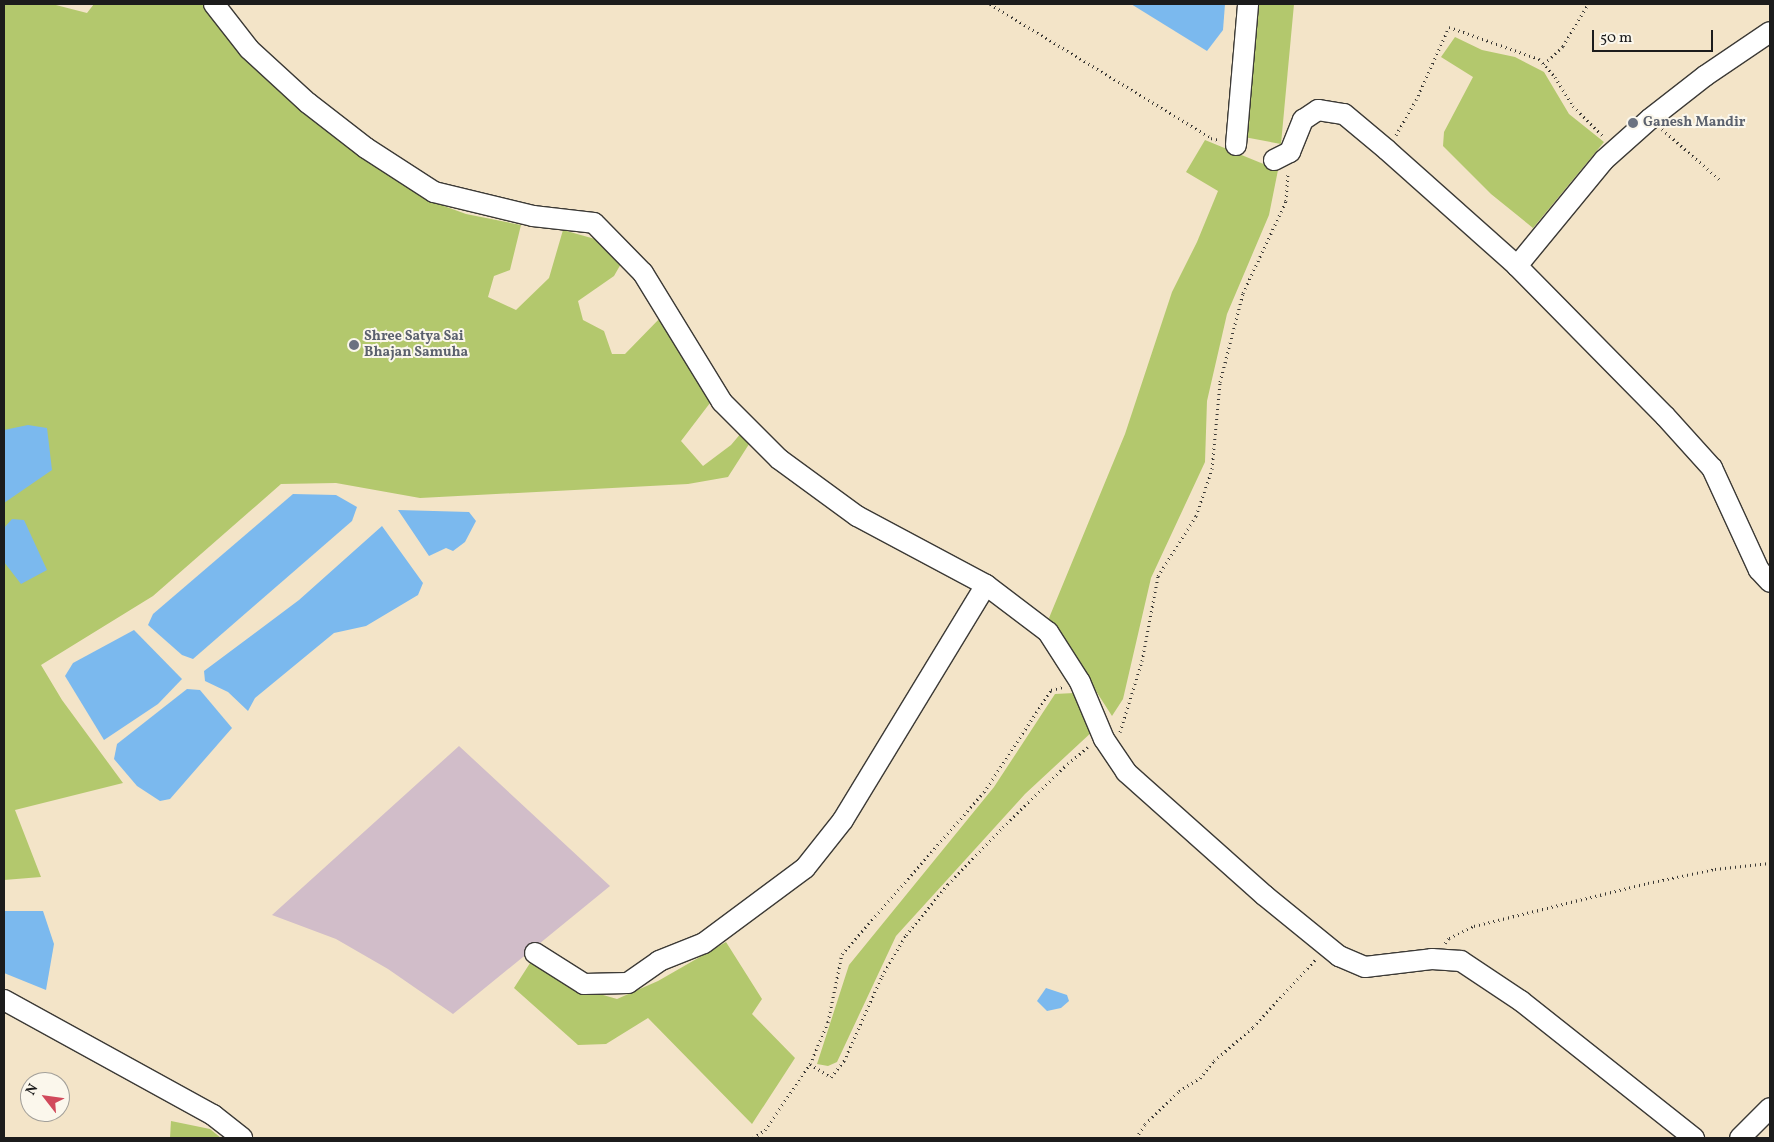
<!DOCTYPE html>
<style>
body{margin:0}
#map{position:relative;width:1774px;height:1142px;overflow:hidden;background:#f3e4c8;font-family:Vollkorn,serif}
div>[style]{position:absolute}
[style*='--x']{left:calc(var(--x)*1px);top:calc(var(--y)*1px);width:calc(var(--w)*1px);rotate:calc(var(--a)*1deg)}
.industrial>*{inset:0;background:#d1bdc9}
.green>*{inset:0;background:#b3c86d}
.water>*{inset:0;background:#7bb9ee}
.path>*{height:3px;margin-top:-1.5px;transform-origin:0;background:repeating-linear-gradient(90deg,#3c3a36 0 1px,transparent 0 5px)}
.roads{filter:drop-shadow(1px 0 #3c3a36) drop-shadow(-1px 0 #3c3a36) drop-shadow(0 1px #3c3a36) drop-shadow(0 -1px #3c3a36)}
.street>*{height:20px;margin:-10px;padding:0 10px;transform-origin:10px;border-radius:10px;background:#fff}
.dots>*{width:14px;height:14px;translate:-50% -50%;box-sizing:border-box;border:2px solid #fbf7ec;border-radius:50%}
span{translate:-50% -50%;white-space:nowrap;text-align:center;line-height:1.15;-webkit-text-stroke:4px #fbf7ec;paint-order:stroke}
.worship-label{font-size:14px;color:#5b616d;font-weight:700}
.left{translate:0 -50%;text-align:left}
.frame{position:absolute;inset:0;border:5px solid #1c1c1c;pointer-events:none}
.north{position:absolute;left:20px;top:1072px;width:50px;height:50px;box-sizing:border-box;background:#fbf7ec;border:1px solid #a29f99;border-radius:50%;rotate:300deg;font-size:14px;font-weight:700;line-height:20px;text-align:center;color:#1c1c1c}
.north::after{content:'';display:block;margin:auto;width:18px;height:22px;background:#d1495b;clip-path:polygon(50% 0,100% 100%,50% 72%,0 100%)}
.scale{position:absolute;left:1592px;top:30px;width:121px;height:22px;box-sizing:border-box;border:2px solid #1c1c1c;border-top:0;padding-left:6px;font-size:15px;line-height:18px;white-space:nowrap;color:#1c1c1c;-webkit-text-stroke:4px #fbf7ec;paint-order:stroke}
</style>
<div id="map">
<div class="industrial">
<i style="clip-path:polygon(459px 746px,610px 886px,453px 1014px,388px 969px,336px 939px,272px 915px)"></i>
</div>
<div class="green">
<i style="clip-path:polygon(4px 4px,52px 4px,87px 13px,94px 4px,205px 4px,400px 182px,444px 206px,466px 214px,521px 225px,510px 270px,494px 276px,488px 297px,516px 310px,549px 278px,563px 230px,595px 239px,622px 262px,614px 276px,578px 301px,583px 320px,604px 331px,612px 354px,625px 354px,662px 316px,700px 377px,710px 403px,681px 441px,703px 466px,731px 445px,742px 432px,751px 441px,728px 477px,688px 484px,420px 498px,336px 483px,281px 484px,153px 596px,41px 665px,62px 700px,123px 783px,15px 810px,41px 877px,4px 880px)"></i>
<i style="clip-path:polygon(1257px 4px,1294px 4px,1281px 144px,1244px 137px)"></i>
<i style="clip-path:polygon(1455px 37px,1482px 50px,1515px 57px,1544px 72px,1569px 114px,1604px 142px,1533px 228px,1491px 194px,1443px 146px,1444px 132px,1473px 77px,1441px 57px)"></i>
<i style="clip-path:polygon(1205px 140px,1278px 170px,1269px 215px,1227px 314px,1207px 401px,1205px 462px,1151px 578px,1123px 699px,1112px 716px,1049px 618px,1125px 434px,1172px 292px,1197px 242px,1218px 191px,1186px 172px)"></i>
<i style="clip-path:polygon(1074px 693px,1094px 730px,1025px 794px,896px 936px,837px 1062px,828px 1066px,817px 1064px,849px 965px,994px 787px,1055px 694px)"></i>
<i style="clip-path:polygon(726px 942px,762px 999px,752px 1014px,795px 1058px,752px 1124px,648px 1018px,606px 1044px,578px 1045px,514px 988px,532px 960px,568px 985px,617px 999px,658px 981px)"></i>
<i style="clip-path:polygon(171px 1121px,210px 1129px,221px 1138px,170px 1138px)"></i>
</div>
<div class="water">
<i style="clip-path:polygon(1131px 4px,1225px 4px,1223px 30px,1207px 51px)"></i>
<i style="clip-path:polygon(28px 425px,47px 428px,52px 470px,4px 503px,4px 430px)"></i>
<i style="clip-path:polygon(293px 494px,336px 495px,357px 507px,352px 521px,193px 659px,182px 655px,148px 625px,153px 614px)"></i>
<i style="clip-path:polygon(398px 510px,469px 512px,476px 521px,465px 542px,453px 551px,446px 548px,429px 556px)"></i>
<i style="clip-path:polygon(12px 519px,24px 520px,47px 570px,21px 584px,4px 562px,4px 528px)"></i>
<i style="clip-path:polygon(382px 526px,423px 583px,418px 595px,366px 626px,334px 633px,255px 698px,248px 711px,228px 692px,205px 681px,204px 671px,299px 600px)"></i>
<i style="clip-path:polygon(134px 630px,182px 679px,158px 704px,104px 740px,65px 676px,73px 663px)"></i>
<i style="clip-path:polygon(187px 689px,200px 690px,232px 728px,170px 799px,160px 801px,137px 786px,114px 759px,117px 744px)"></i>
<i style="clip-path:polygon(4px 911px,43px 911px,54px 944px,46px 990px,4px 973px)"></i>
<i style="clip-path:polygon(1046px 988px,1067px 995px,1069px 1001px,1061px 1008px,1047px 1011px,1037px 1001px)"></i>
</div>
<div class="path">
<i style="--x:990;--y:4;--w:258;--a:31.2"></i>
<i style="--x:1211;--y:138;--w:8;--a:14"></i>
<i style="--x:1544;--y:64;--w:26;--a:-43"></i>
<i style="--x:1563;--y:46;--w:49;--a:-59.2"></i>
<i style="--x:1662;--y:129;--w:77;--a:41.3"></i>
<i style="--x:1396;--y:135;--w:40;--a:-60.3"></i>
<i style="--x:1416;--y:100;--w:80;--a:-65.7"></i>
<i style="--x:1449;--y:27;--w:96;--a:19.6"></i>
<i style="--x:1539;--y:59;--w:24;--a:48"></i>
<i style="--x:1555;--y:77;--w:34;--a:58"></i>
<i style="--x:1573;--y:106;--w:45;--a:45"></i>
<i style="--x:1120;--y:732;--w:74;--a:-72.8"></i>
<i style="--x:1142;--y:661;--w:86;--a:-79.3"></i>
<i style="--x:1158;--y:576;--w:71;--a:-57.7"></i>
<i style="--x:1196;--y:516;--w:50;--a:-71.2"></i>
<i style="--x:1212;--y:469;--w:87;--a:-84.7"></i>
<i style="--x:1220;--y:382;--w:92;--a:-75.5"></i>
<i style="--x:1243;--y:293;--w:102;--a:-64.9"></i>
<i style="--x:1286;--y:201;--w:29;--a:-86"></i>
<i style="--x:1445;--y:943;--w:6;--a:-51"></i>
<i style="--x:1449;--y:938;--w:28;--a:-26"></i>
<i style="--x:1474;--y:926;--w:179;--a:-13.9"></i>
<i style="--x:1648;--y:883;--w:68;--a:-11.8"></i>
<i style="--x:1715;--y:869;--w:55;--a:-6.2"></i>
<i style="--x:810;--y:1064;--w:25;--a:32"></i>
<i style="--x:831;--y:1077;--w:21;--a:-51"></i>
<i style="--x:844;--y:1061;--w:93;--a:-65.9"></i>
<i style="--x:882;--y:976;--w:48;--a:-59.7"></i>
<i style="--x:906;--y:935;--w:66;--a:-50.5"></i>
<i style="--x:948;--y:884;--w:79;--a:-46"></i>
<i style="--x:1003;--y:827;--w:86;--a:-44.5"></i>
<i style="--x:1064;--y:767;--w:31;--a:-40"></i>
<i style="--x:753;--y:1138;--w:14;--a:-34"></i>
<i style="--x:765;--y:1130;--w:80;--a:-55.7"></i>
<i style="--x:810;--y:1064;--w:46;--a:-66.8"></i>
<i style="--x:828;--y:1022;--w:69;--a:-78.4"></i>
<i style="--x:842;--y:954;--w:215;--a:-48.8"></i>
<i style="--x:984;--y:792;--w:122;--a:-56.7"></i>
<i style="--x:1051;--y:690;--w:12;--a:-14"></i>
<i style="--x:1136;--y:1138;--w:17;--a:-57"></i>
<i style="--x:1145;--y:1124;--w:47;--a:-44.1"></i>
<i style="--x:1179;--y:1091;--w:25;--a:-32"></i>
<i style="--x:1200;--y:1078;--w:22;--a:-51"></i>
<i style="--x:1214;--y:1061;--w:52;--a:-41.1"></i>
<i style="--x:1253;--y:1027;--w:94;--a:-47.2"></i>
</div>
<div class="roads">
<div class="street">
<i style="--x:214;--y:4;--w:57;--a:52.1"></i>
<i style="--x:249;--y:49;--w:80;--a:42.5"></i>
<i style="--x:308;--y:103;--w:73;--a:37.8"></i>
<i style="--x:366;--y:148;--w:81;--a:32.9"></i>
<i style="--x:434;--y:192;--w:102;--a:13.6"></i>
<i style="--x:533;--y:216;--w:61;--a:6.5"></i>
<i style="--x:594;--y:223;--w:70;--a:45.6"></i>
<i style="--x:643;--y:273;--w:151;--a:58.5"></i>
<i style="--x:722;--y:402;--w:81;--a:45"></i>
<i style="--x:779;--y:459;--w:97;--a:36.2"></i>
<i style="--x:857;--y:516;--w:146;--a:28.1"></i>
<i style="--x:986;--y:585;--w:78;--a:37.2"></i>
<i style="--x:1048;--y:632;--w:59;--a:57.4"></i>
<i style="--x:1080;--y:682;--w:62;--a:67.2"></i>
<i style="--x:1104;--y:739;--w:40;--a:56"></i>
<i style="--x:1126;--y:772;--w:185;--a:41.7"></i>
<i style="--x:1264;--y:895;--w:97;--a:39.1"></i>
<i style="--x:1339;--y:956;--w:28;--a:23"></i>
<i style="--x:1365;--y:967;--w:67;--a:-6.8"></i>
<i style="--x:1432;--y:959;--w:29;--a:4"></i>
<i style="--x:1461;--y:961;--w:72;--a:33.7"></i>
<i style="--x:1521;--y:1001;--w:221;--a:38.4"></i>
<i style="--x:1236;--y:145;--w:142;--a:-85.1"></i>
<i style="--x:1274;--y:160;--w:18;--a:-27"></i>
<i style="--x:1290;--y:152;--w:35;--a:-68"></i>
<i style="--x:1303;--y:120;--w:18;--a:-34"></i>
<i style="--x:1318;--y:110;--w:26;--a:9"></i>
<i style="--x:1344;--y:114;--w:56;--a:39.9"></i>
<i style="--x:1387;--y:150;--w:174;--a:41.7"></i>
<i style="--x:1517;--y:266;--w:211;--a:45.4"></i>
<i style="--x:1665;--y:416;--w:70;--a:47.9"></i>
<i style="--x:1712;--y:468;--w:112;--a:65.3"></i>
<i style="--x:1759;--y:570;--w:16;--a:47"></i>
<i style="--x:1517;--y:266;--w:137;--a:-50.6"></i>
<i style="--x:1604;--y:160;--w:62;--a:-41.7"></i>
<i style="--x:1650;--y:119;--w:70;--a:-38"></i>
<i style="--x:1705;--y:76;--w:78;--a:-34.1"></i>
<i style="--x:535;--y:953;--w:58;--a:32.3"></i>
<i style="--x:584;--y:984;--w:44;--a:-1.3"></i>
<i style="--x:628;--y:983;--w:38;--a:-35"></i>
<i style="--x:659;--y:961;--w:48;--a:-21.8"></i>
<i style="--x:704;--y:943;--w:126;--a:-36.6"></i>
<i style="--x:805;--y:868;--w:61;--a:-51.6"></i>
<i style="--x:843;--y:820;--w:275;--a:-58.7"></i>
<i style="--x:4;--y:1000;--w:239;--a:28.8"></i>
<i style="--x:213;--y:1115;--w:37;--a:38"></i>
<i style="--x:1740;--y:1138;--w:42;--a:-45"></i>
</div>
</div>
<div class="dots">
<i style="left:1633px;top:123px;background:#6b7280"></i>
<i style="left:354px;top:345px;background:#6b7280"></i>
</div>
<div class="worship-label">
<span class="left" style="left:1643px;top:123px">Ganesh Mandir</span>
<span class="left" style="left:364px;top:345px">Shree Satya Sai<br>Bhajan Samuha</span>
</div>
<div class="frame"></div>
<div class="north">N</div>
<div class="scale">50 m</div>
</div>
